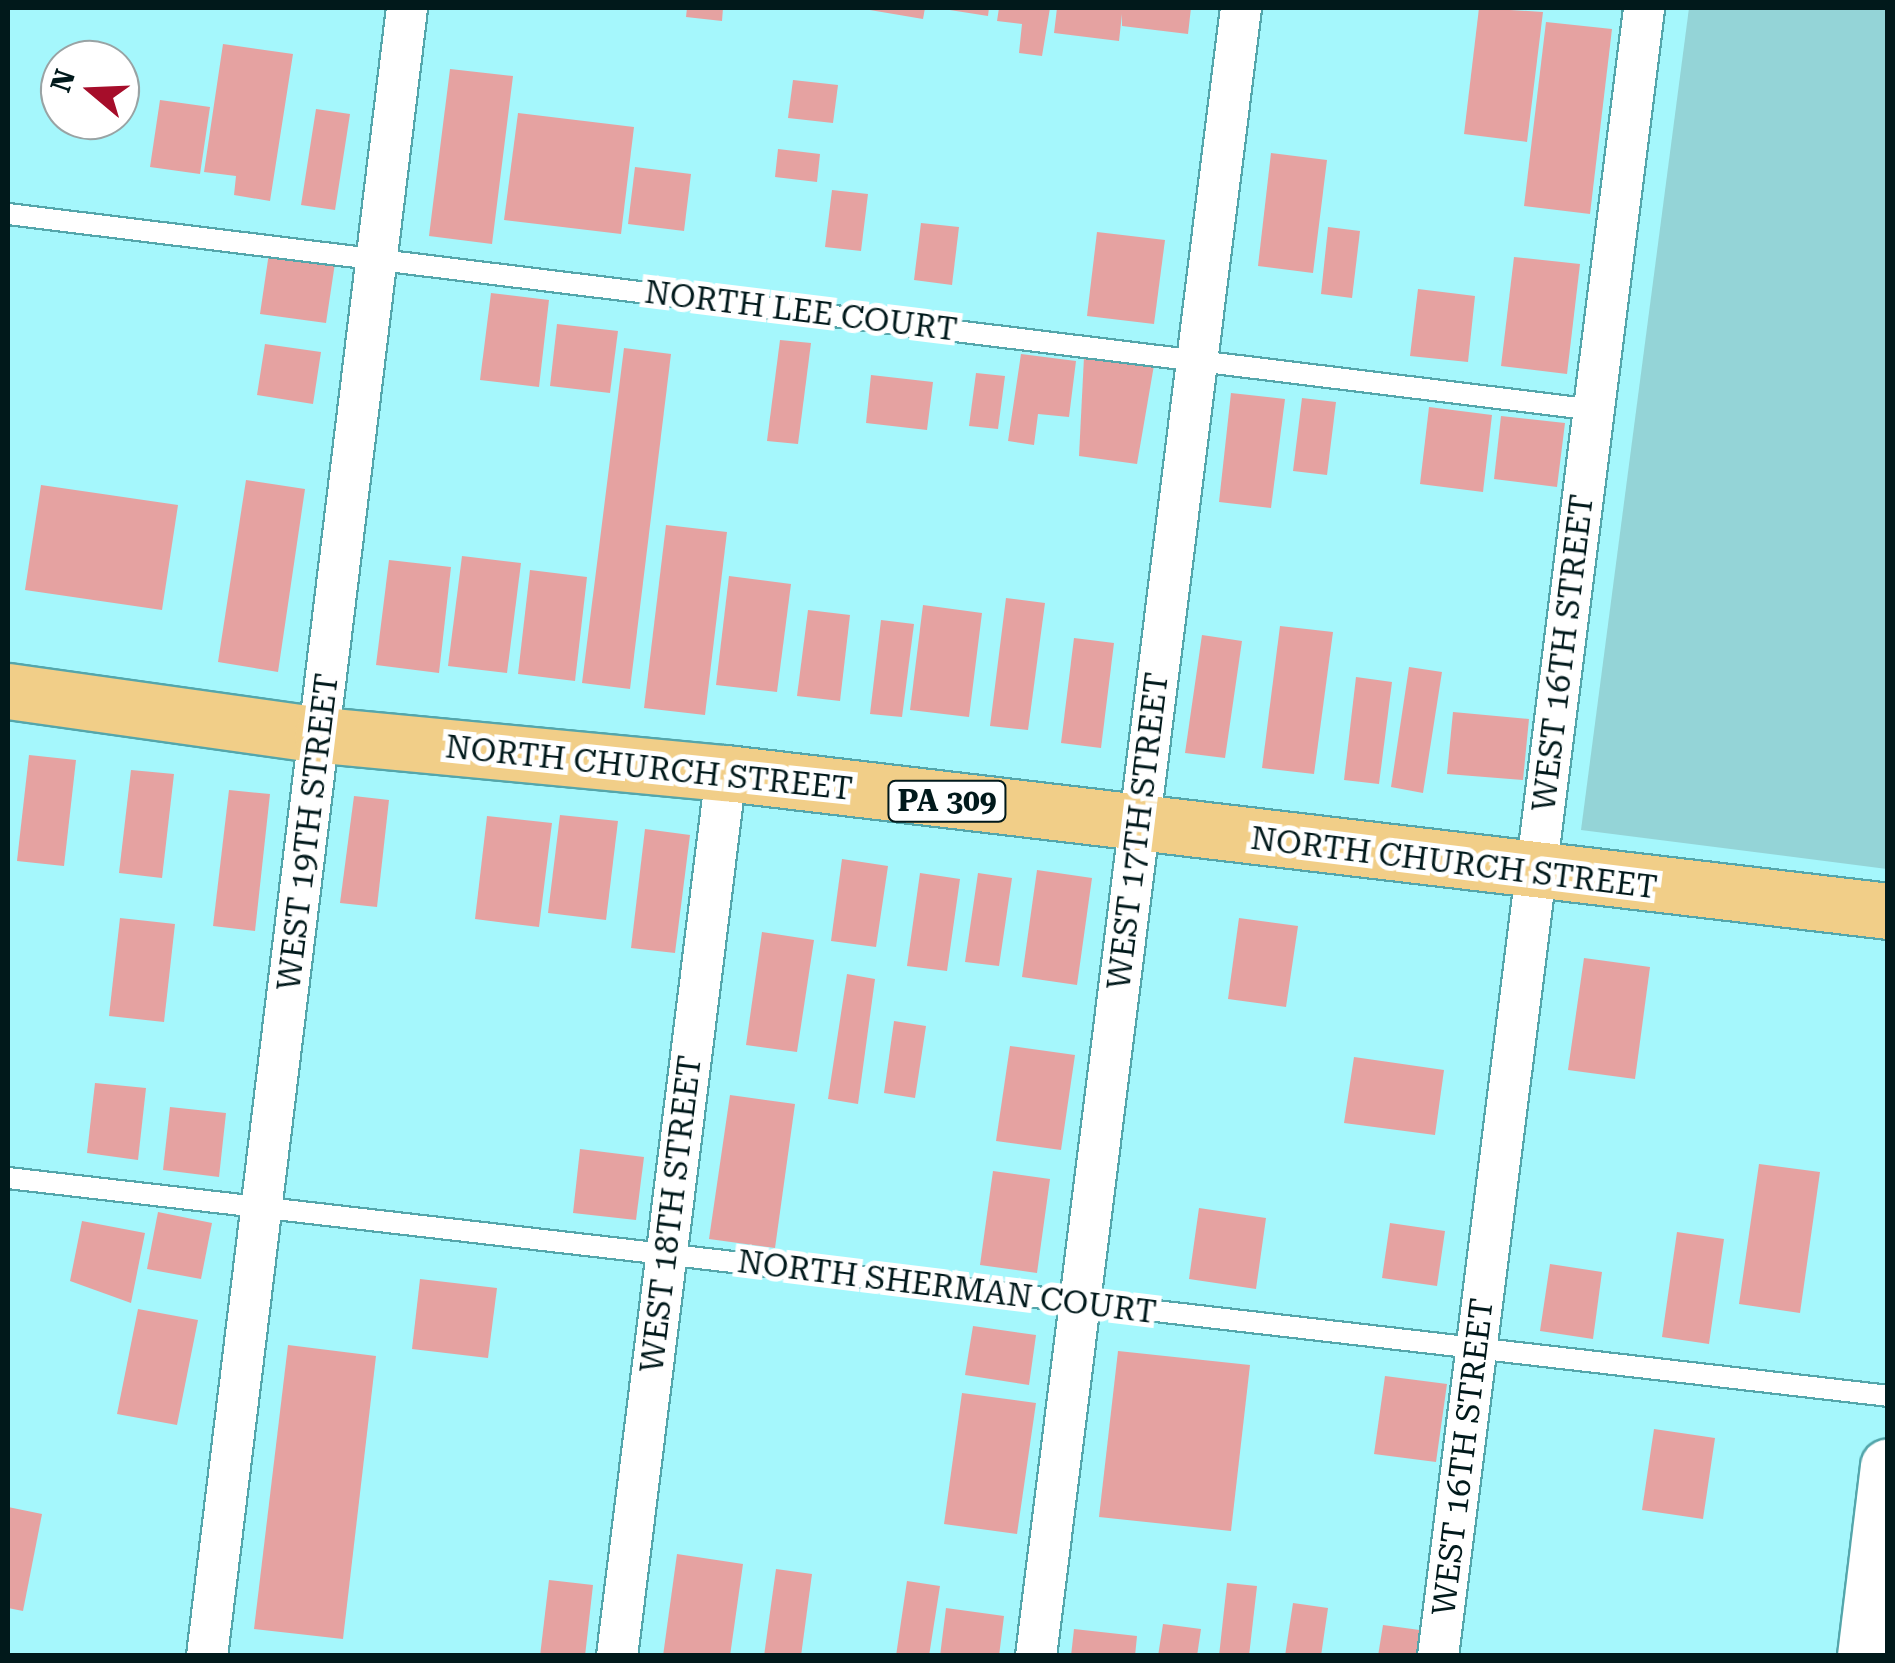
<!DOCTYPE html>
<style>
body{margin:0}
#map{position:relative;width:1895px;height:1663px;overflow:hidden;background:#a5f7fc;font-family:"Roboto Serif",serif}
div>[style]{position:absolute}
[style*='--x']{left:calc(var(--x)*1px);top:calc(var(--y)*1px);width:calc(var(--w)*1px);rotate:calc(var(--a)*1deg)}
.green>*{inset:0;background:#94d4d7}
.building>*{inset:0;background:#e5a2a1}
.roads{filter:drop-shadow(2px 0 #54a6ab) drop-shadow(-2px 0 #54a6ab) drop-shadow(0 2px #54a6ab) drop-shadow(0 -2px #54a6ab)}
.service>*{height:20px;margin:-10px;padding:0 10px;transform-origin:10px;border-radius:10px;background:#fff}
.minor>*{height:40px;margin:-20px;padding:0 20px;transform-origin:20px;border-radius:20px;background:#fff}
.secondary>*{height:55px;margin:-27.5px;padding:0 27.5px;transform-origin:27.5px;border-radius:27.5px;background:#fff}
.primary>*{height:55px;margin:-27.5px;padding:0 27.5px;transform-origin:27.5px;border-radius:27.5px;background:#f1ce88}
span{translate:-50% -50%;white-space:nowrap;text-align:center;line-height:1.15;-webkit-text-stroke:10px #fff;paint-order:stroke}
.shield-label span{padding:2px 8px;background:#fff;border:2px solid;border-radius:8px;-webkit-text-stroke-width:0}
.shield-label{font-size:30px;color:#01191b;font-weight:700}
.street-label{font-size:32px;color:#01191b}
.frame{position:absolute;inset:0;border:10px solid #01191b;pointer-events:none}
.north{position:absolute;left:40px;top:40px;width:100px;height:100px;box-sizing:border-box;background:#fff;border:2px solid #99a3a4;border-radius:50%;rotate:289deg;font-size:28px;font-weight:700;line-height:40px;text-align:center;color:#01191b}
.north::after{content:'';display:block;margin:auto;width:35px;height:45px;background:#a60d2a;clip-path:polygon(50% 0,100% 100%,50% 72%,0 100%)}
</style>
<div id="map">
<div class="green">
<i style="clip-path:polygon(1689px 8px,1887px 8px,1887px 869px,1581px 830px)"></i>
</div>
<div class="building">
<i style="clip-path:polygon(687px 8px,723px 8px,722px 21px,686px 17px)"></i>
<i style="clip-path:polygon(858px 8px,925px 8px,923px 19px)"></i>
<i style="clip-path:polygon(937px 8px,989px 8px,988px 16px)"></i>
<i style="clip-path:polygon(999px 8px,1050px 8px,1042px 56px,1019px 53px,1022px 24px,997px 21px)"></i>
<i style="clip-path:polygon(1057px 8px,1191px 8px,1188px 34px,1122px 26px,1122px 14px,1119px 41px,1054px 33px)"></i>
<i style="clip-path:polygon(1479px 8px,1543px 12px,1527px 142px,1464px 134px)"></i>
<i style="clip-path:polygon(1546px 22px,1612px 29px,1590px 214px,1524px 206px)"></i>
<i style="clip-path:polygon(223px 44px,293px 54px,270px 201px,234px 195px,236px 176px,204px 172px)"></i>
<i style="clip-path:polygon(450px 69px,513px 76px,492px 244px,429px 236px)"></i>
<i style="clip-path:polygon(793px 80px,838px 85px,833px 123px,788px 118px)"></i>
<i style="clip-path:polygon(160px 100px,210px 107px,200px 174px,150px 167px)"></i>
<i style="clip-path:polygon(316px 109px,350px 114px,335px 210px,301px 205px)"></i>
<i style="clip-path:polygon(518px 113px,634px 127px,621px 234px,504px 220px)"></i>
<i style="clip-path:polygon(778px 149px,820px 154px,817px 182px,775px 177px)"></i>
<i style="clip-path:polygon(1271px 153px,1327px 160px,1313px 273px,1258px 266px)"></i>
<i style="clip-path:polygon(635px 167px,691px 174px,684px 231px,628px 224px)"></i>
<i style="clip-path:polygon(832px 190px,868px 194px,861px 251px,825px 247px)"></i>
<i style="clip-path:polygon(921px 223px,959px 227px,952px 285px,914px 280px)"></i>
<i style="clip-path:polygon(1328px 227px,1360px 231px,1352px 298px,1321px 294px)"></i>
<i style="clip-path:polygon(1097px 232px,1165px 240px,1154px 324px,1087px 316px)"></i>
<i style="clip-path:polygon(269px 253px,335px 263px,326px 323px,260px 314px)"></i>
<i style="clip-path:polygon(1514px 257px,1580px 264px,1567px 374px,1501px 366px)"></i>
<i style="clip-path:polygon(1418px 289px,1475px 296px,1468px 362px,1410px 356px)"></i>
<i style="clip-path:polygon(491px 293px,549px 300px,539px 387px,480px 380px)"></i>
<i style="clip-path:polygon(557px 324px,618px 331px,610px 393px,550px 386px)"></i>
<i style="clip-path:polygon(780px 340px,811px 343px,798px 444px,767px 441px)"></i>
<i style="clip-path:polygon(265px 344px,321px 352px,313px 404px,257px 395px)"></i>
<i style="clip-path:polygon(624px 348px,671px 354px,630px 689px,582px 683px)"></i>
<i style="clip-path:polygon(1021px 354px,1076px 361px,1069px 417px,1038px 414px,1034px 445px,1008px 441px)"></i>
<i style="clip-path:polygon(1084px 357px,1154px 365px,1137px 464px,1079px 456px)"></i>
<i style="clip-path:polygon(976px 373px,1005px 376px,998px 429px,969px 426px)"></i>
<i style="clip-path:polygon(871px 375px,933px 382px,927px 430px,866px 423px)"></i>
<i style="clip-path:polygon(1231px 393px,1285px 399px,1271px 508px,1219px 502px)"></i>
<i style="clip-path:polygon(1302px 398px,1336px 402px,1327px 475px,1293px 471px)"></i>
<i style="clip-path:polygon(1429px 407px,1492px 415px,1483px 492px,1420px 484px)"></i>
<i style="clip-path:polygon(1501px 416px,1565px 423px,1557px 487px,1494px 479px)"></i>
<i style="clip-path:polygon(246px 480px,305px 489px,278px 672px,218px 662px)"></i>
<i style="clip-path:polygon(41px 485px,178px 505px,162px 610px,25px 590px)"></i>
<i style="clip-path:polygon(666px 525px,727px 532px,705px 715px,644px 708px)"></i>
<i style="clip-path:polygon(462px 556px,521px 563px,507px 673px,448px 666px)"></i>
<i style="clip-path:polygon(389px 560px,451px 567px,439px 673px,376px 665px)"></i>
<i style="clip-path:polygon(530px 570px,587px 577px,575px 681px,518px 674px)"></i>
<i style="clip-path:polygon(729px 576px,791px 584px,777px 692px,716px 685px)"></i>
<i style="clip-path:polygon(1006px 598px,1045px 603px,1028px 730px,990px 726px)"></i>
<i style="clip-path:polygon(923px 605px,982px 613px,969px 717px,910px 710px)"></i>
<i style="clip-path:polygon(808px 610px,850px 615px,840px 701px,797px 696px)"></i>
<i style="clip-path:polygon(881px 620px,914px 624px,902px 717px,870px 714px)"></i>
<i style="clip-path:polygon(1280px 626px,1333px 632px,1314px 774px,1262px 768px)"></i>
<i style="clip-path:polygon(1202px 635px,1242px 641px,1225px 758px,1185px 753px)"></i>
<i style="clip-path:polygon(1074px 638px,1114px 643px,1101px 748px,1061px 743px)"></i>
<i style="clip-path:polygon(1409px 667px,1442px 672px,1423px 793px,1391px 787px)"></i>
<i style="clip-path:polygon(1356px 677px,1392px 682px,1379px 784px,1344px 780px)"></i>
<i style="clip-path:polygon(1453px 712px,1529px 719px,1523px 780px,1447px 774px)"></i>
<i style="clip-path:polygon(29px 755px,76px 760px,64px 866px,17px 861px)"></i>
<i style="clip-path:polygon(131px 770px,174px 774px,162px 878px,119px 873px)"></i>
<i style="clip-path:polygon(229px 790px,270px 794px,255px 931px,213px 926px)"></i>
<i style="clip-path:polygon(354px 796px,389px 800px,377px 907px,340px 903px)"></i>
<i style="clip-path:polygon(560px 815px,618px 821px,606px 920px,548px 913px)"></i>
<i style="clip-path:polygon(487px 816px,552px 823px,539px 927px,475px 919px)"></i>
<i style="clip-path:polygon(645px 829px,690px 835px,675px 953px,631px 948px)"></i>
<i style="clip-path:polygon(842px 859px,888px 866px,876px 947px,831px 941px)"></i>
<i style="clip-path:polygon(1037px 870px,1092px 878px,1077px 985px,1022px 977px)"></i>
<i style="clip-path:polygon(920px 873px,960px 879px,947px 971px,907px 966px)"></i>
<i style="clip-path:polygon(978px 873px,1012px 878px,999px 966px,965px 962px)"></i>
<i style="clip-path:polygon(120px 918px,175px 924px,164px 1022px,109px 1016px)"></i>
<i style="clip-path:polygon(1239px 918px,1298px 926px,1286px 1007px,1228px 999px)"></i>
<i style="clip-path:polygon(762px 932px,814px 940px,797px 1052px,746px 1045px)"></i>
<i style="clip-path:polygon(1584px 958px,1650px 967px,1635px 1079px,1568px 1070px)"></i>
<i style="clip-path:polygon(847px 974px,875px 979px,858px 1104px,828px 1099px)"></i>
<i style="clip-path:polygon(894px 1021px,926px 1026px,915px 1098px,884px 1093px)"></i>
<i style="clip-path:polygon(1010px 1046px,1075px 1055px,1061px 1150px,996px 1141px)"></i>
<i style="clip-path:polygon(1354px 1057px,1444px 1070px,1435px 1135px,1344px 1123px)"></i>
<i style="clip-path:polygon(95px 1083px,146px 1088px,138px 1160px,87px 1153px)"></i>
<i style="clip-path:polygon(730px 1095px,795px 1104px,775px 1248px,709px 1239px)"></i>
<i style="clip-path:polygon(170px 1107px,226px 1113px,219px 1177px,163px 1170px)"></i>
<i style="clip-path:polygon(580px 1149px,644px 1157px,636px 1220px,573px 1213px)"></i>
<i style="clip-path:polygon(1759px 1164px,1820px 1172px,1800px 1313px,1739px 1304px)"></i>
<i style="clip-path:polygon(993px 1171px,1050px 1179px,1037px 1273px,980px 1265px)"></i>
<i style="clip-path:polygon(1199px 1208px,1266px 1218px,1256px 1289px,1189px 1279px)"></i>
<i style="clip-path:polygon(158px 1212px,212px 1223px,201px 1279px,147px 1269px)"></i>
<i style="clip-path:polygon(82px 1221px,145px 1233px,131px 1303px,70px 1281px)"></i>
<i style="clip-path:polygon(1390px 1223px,1445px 1231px,1437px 1286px,1382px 1278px)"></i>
<i style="clip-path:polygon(1677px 1232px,1724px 1239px,1709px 1344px,1662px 1337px)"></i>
<i style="clip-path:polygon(1550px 1264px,1602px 1272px,1593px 1339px,1540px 1331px)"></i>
<i style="clip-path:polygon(420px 1279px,497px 1288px,488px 1358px,412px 1349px)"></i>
<i style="clip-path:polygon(138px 1309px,198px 1320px,177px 1425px,117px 1414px)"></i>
<i style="clip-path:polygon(973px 1326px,1036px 1335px,1029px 1385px,965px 1375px)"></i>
<i style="clip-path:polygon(288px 1345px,376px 1356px,343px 1639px,254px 1629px)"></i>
<i style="clip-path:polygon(1118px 1351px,1250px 1365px,1231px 1531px,1099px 1517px)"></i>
<i style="clip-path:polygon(1385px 1376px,1447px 1384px,1436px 1462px,1374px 1454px)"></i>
<i style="clip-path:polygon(962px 1393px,1036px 1403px,1017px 1534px,944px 1524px)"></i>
<i style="clip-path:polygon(1654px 1429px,1715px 1438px,1703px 1519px,1642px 1510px)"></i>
<i style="clip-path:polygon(8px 1507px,42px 1514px,23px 1611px,8px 1608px)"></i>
<i style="clip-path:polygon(677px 1554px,743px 1564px,730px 1656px,663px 1656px)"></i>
<i style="clip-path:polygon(776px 1569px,812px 1574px,801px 1656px,764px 1656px)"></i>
<i style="clip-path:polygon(549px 1580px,593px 1585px,585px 1656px,540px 1656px)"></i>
<i style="clip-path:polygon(907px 1581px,940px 1586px,929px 1656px,896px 1656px)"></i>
<i style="clip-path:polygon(1227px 1583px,1257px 1586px,1249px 1656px,1219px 1656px)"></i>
<i style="clip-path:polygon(1293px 1603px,1328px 1608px,1321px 1656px,1285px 1656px)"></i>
<i style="clip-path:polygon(946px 1608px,1004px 1616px,999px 1656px,940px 1656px)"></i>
<i style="clip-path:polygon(1163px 1624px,1201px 1629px,1197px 1656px,1158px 1656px)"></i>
<i style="clip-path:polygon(1383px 1625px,1427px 1631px,1424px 1656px,1378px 1656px)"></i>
<i style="clip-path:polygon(1074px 1629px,1137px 1636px,1135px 1656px,1071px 1656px)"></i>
</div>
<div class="roads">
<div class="service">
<i style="--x:8;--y:214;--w:1598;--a:7.04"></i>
<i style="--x:8;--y:1178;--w:1893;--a:6.61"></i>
</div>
<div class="minor">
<i style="--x:207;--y:1656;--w:1660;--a:-83.08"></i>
<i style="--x:617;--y:1656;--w:890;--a:-82.96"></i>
<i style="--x:1036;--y:1656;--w:1661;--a:-82.91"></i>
<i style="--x:1438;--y:1656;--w:1661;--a:-82.87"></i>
</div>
<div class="secondary">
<i style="--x:1865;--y:1656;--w:191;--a:-83.1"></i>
</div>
<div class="primary">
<i style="--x:8;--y:691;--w:317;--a:8"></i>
<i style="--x:322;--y:735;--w:406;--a:5.4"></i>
<i style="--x:726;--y:773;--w:1170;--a:6.77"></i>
</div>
</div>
<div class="shield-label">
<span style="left:947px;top:801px">PA 309</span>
</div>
<div class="street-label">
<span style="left:801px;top:311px;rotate:7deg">NORTH LEE COURT</span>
<span style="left:1563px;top:653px;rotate:-83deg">WEST 16TH STREET</span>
<span style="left:649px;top:768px;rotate:6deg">NORTH CHURCH STREET</span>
<span style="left:1138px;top:831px;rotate:-83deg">WEST 17TH STREET</span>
<span style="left:308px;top:832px;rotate:-83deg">WEST 19TH STREET</span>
<span style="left:1454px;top:863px;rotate:7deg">NORTH CHURCH STREET</span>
<span style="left:671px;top:1214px;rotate:-83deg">WEST 18TH STREET</span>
<span style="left:947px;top:1287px;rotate:7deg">NORTH SHERMAN COURT</span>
<span style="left:1463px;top:1457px;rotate:-83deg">WEST 16TH STREET</span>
</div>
<div class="frame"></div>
<div class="north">N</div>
</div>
